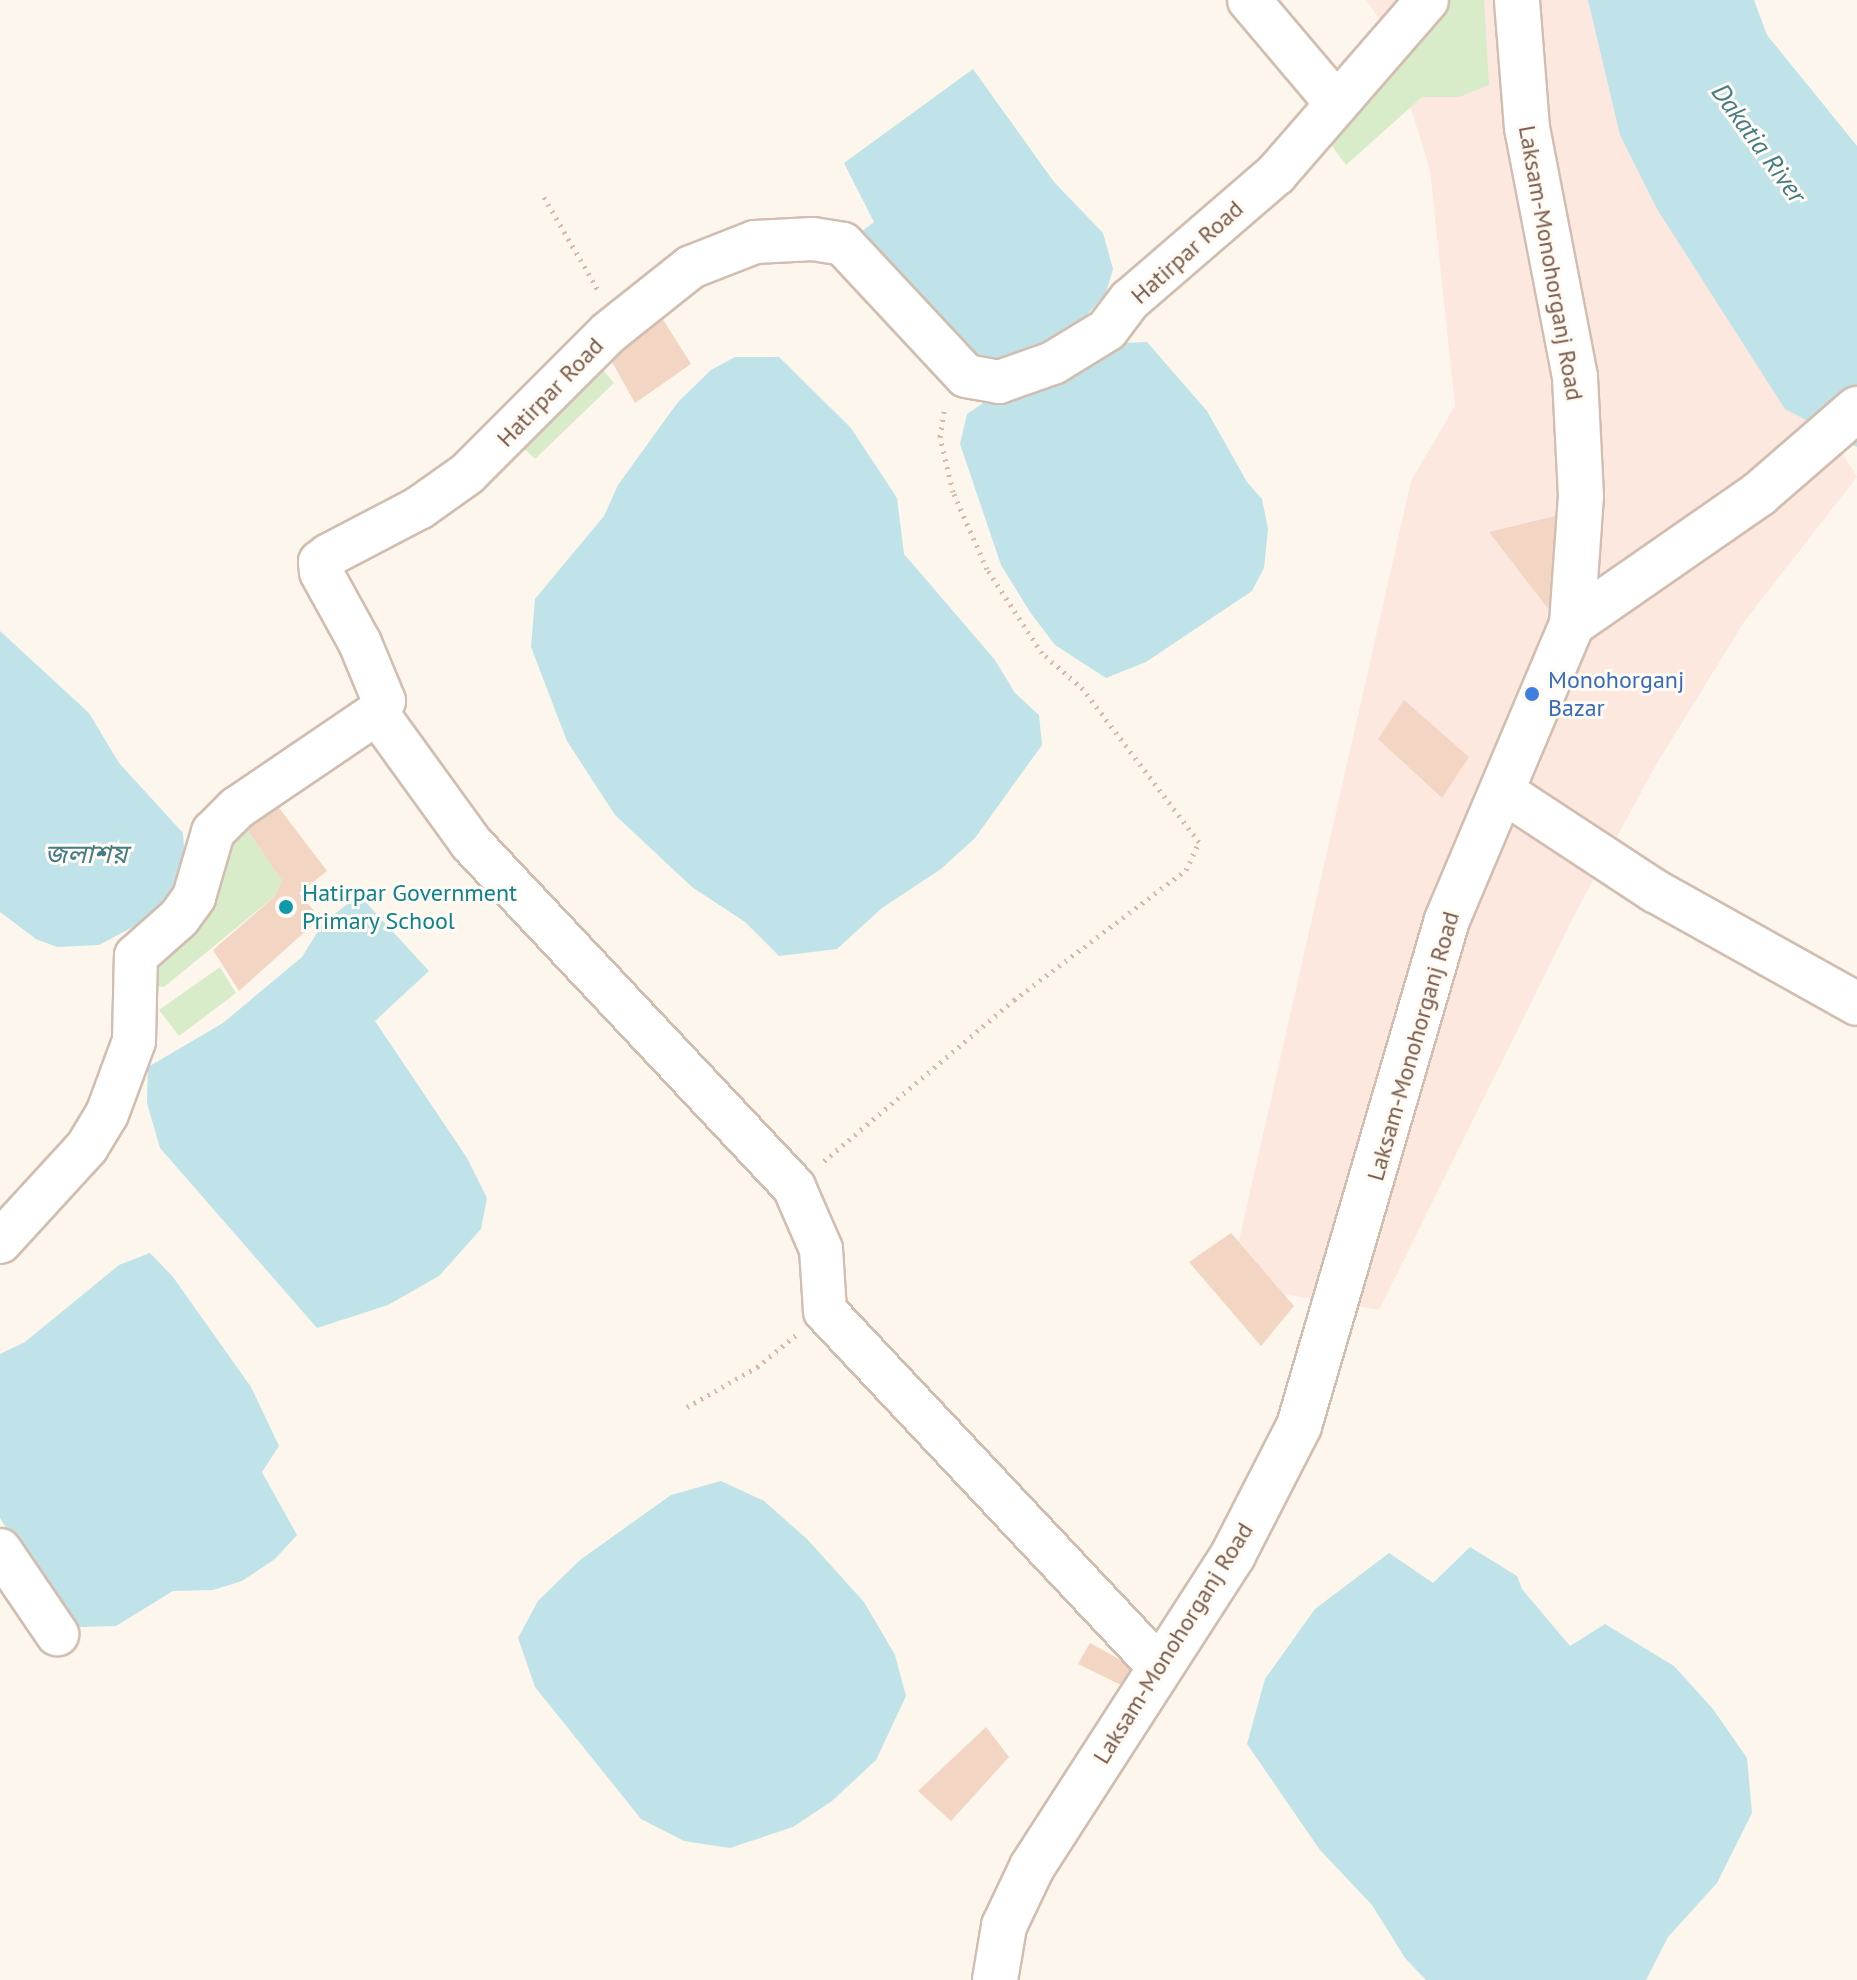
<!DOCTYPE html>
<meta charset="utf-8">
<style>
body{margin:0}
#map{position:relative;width:1857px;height:1980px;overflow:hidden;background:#fdf6ec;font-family:"PT Sans","Noto Sans Bengali",sans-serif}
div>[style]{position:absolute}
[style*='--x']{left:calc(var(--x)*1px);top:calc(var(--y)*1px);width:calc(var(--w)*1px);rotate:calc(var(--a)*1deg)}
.commercial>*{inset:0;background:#fde8e0}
.green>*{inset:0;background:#d8ecc9}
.water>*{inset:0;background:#bfe3e8}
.building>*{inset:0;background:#f3d5c3}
.path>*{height:5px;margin-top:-2.5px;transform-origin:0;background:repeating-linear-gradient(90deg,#d9b8a5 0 2px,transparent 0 8px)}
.roads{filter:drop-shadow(2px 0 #d1beb0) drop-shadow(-2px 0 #d1beb0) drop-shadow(0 2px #d1beb0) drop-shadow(0 -2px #d1beb0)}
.street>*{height:42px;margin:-21px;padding:0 21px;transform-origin:21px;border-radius:21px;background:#fff}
.secondary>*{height:44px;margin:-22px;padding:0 22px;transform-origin:22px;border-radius:22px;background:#fff}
.dots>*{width:22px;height:22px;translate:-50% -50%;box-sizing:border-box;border:4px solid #fffaf3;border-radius:50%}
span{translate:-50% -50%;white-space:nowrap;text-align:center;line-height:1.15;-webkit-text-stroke:6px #fffaf3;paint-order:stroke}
.street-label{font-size:24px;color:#7a5c4d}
.shop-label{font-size:24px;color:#366cbe}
.left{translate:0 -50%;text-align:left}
.culture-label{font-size:24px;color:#0d838f}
.water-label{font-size:26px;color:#437c86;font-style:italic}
</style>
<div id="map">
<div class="commercial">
<i style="clip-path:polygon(1366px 0,1604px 0,1787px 361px,1857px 477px,1744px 622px,1656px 765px,1577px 910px,1379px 1310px,1229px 1285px,1411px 481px,1455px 406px,1430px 170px,1387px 30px)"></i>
</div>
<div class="green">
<i style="clip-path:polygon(1434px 0,1484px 0,1489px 85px,1459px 97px,1422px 97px,1346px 165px,1319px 129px)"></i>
<i style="clip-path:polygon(594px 359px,614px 383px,535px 459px,517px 442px)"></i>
<i style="clip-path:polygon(246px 828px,282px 881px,274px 897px,164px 987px,148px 984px,118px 944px,149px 925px)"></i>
<i style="clip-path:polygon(220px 967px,236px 993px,179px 1036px,159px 1010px)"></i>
</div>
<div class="water">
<i style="clip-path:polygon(1588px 0,1754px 0,1767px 35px,1857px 146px,1857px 447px,1785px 409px,1657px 209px,1620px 135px)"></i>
<i style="clip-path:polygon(973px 69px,1054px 182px,1103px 233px,1113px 269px,1106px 293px,1078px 325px,1003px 360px,959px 350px,858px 234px,874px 222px,844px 163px)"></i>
<i style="clip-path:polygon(1147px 342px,1207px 411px,1247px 482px,1262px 499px,1268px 529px,1264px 568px,1252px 591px,1146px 662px,1106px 678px,1055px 645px,1030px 612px,1001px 565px,960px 444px,967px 414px,992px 397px,1121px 343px)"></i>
<i style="clip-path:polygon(735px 357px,779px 357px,851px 428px,897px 498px,904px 554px,995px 660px,1015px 693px,1039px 715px,1042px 745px,975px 838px,941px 869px,882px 908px,837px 949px,779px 956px,745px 922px,692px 887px,615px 815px,567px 741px,531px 647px,535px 599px,604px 516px,618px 485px,678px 402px,711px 370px)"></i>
<i style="clip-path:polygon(0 631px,89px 713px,119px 763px,183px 833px,185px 862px,175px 895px,148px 919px,99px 945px,57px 947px,36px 939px,0 912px)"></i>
<i style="clip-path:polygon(359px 895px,429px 971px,375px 1021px,467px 1158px,487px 1198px,481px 1229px,439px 1276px,388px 1305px,317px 1328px,160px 1148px,147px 1103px,148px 1067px,223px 1023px,302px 957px,323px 923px)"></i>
<i style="clip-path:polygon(150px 1253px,173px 1277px,251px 1387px,279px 1446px,262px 1472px,297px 1535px,275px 1559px,242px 1581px,213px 1590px,173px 1591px,116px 1626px,80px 1627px,28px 1565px,0 1518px,0 1354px,25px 1342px,119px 1265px)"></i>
<i style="clip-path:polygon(721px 1481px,764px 1501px,807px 1539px,864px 1602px,895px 1655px,906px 1696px,876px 1760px,832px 1801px,793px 1827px,730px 1848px,684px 1841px,641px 1819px,535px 1687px,518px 1638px,538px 1601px,580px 1560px,671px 1495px)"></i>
<i style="clip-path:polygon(1470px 1547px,1517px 1576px,1522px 1589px,1570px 1646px,1605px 1624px,1674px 1666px,1713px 1709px,1747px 1758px,1752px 1813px,1717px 1883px,1668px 1937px,1646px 1980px,1426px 1980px,1405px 1958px,1372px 1905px,1320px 1850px,1247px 1744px,1265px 1679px,1315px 1609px,1389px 1553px,1433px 1583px)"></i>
</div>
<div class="building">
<i style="clip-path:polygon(657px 310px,691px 364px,635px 403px,603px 346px)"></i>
<i style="clip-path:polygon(1560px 515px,1553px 615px,1489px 532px)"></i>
<i style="clip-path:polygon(1404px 700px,1469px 757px,1442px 798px,1378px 739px)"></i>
<i style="clip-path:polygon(276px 804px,327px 871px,299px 893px,320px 918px,239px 991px,213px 950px,274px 897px,282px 881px,246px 828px)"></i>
<i style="clip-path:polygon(1231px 1233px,1294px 1306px,1261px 1346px,1189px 1262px)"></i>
<i style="clip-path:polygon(1090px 1643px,1137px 1669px,1125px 1687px,1078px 1664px)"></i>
<i style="clip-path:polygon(986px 1727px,1009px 1757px,951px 1821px,918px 1791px)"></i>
</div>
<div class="path">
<i style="--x:544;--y:197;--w:110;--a:59.9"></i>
<i style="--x:824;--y:1161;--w:249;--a:-40.3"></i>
<i style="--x:1014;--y:1000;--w:216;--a:-37.1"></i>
<i style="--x:1186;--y:870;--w:31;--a:-65"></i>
<i style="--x:1199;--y:842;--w:192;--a:-127.2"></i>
<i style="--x:1083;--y:689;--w:55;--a:-138.7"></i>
<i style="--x:1042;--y:653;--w:100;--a:-123.2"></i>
<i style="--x:987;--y:569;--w:84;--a:-113.8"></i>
<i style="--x:953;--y:492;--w:57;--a:-103.3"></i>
<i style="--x:940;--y:437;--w:31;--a:-81"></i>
<i style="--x:687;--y:1407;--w:81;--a:-29.7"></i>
<i style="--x:757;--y:1367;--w:50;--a:-39.4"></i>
</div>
<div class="roads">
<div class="street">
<i style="--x:1249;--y:0;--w:136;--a:49.8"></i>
<i style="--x:377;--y:713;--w:160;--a:54.1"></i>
<i style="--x:471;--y:843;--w:472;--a:46.8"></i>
<i style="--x:794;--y:1187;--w:68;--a:66.5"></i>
<i style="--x:821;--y:1249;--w:62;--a:86.3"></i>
<i style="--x:825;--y:1311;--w:488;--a:46.8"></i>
<i style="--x:1504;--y:792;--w:181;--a:33.3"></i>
<i style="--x:1655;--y:891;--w:231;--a:29.2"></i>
<i style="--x:0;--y:1242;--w:129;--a:-47.5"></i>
<i style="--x:87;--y:1147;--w:39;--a:-59"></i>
<i style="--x:107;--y:1114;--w:78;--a:-69.7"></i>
<i style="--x:134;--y:1041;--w:85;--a:-88.7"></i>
<i style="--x:136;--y:956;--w:57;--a:-41.5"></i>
<i style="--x:179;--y:918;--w:26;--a:-54"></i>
<i style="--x:194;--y:897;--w:68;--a:-73.7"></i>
<i style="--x:213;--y:832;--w:34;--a:-45"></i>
<i style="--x:237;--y:808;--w:169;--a:-34.2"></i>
<i style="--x:377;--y:713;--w:14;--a:-60"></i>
<i style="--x:384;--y:701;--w:63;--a:-112.5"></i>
<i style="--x:360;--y:643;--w:81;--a:-118.8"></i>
<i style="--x:321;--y:572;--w:10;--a:-96"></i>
<i style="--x:320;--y:562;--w:11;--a:-38"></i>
<i style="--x:329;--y:555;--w:102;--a:-27.6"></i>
<i style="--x:419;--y:508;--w:59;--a:-35.3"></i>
<i style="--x:467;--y:474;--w:199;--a:-45"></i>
<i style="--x:608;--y:333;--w:106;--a:-38.5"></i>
<i style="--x:691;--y:267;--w:69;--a:-21.3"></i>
<i style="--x:755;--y:242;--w:58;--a:-3"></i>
<i style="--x:813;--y:239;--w:30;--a:9"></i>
<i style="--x:843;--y:244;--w:180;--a:47"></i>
<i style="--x:966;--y:376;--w:34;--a:10"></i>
<i style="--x:999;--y:382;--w:57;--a:-19.4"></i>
<i style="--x:1053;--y:363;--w:63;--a:-31.4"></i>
<i style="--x:1107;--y:330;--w:38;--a:-53"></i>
<i style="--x:1130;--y:300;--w:193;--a:-40.8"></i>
<i style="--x:1276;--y:174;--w:230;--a:-49"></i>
<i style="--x:0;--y:1550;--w:102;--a:55.8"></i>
</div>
<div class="secondary">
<i style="--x:1572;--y:624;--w:228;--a:-34.8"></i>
<i style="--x:1759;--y:494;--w:130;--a:-40.9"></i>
<i style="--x:995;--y:1980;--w:55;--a:-80.5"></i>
<i style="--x:1004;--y:1926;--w:65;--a:-64.6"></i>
<i style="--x:1032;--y:1867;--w:371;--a:-57.2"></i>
<i style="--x:1233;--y:1555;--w:145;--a:-62.9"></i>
<i style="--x:1299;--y:1426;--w:527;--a:-73.7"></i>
<i style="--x:1447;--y:920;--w:321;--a:-67.1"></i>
<i style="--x:1572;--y:624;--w:128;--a:-86"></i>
<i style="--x:1581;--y:496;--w:119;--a:-92.9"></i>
<i style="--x:1575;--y:377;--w:254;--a:-100.9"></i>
<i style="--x:1527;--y:128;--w:128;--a:-94.5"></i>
</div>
</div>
<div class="dots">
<i style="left:1532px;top:694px;background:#3f7fe0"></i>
<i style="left:286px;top:907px;background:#0f9aa8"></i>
</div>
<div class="street-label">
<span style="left:1187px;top:252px;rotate:-42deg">Hatirpar Road</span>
<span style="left:1551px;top:263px;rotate:80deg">Laksam-Monohorganj Road</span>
<span style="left:550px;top:392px;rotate:-46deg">Hatirpar Road</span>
<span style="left:1413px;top:1046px;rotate:-74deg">Laksam-Monohorganj Road</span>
<span style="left:1173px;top:1643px;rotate:-58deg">Laksam-Monohorganj Road</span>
</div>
<div class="shop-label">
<span class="left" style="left:1548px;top:694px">Monohorganj<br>Bazar</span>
</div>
<div class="culture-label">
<span class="left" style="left:302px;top:907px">Hatirpar Government<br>Primary School</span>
</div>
<div class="water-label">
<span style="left:1759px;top:143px;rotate:54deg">Dakatia River</span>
<span style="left:86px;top:854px">জলাশয়</span>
</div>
</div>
